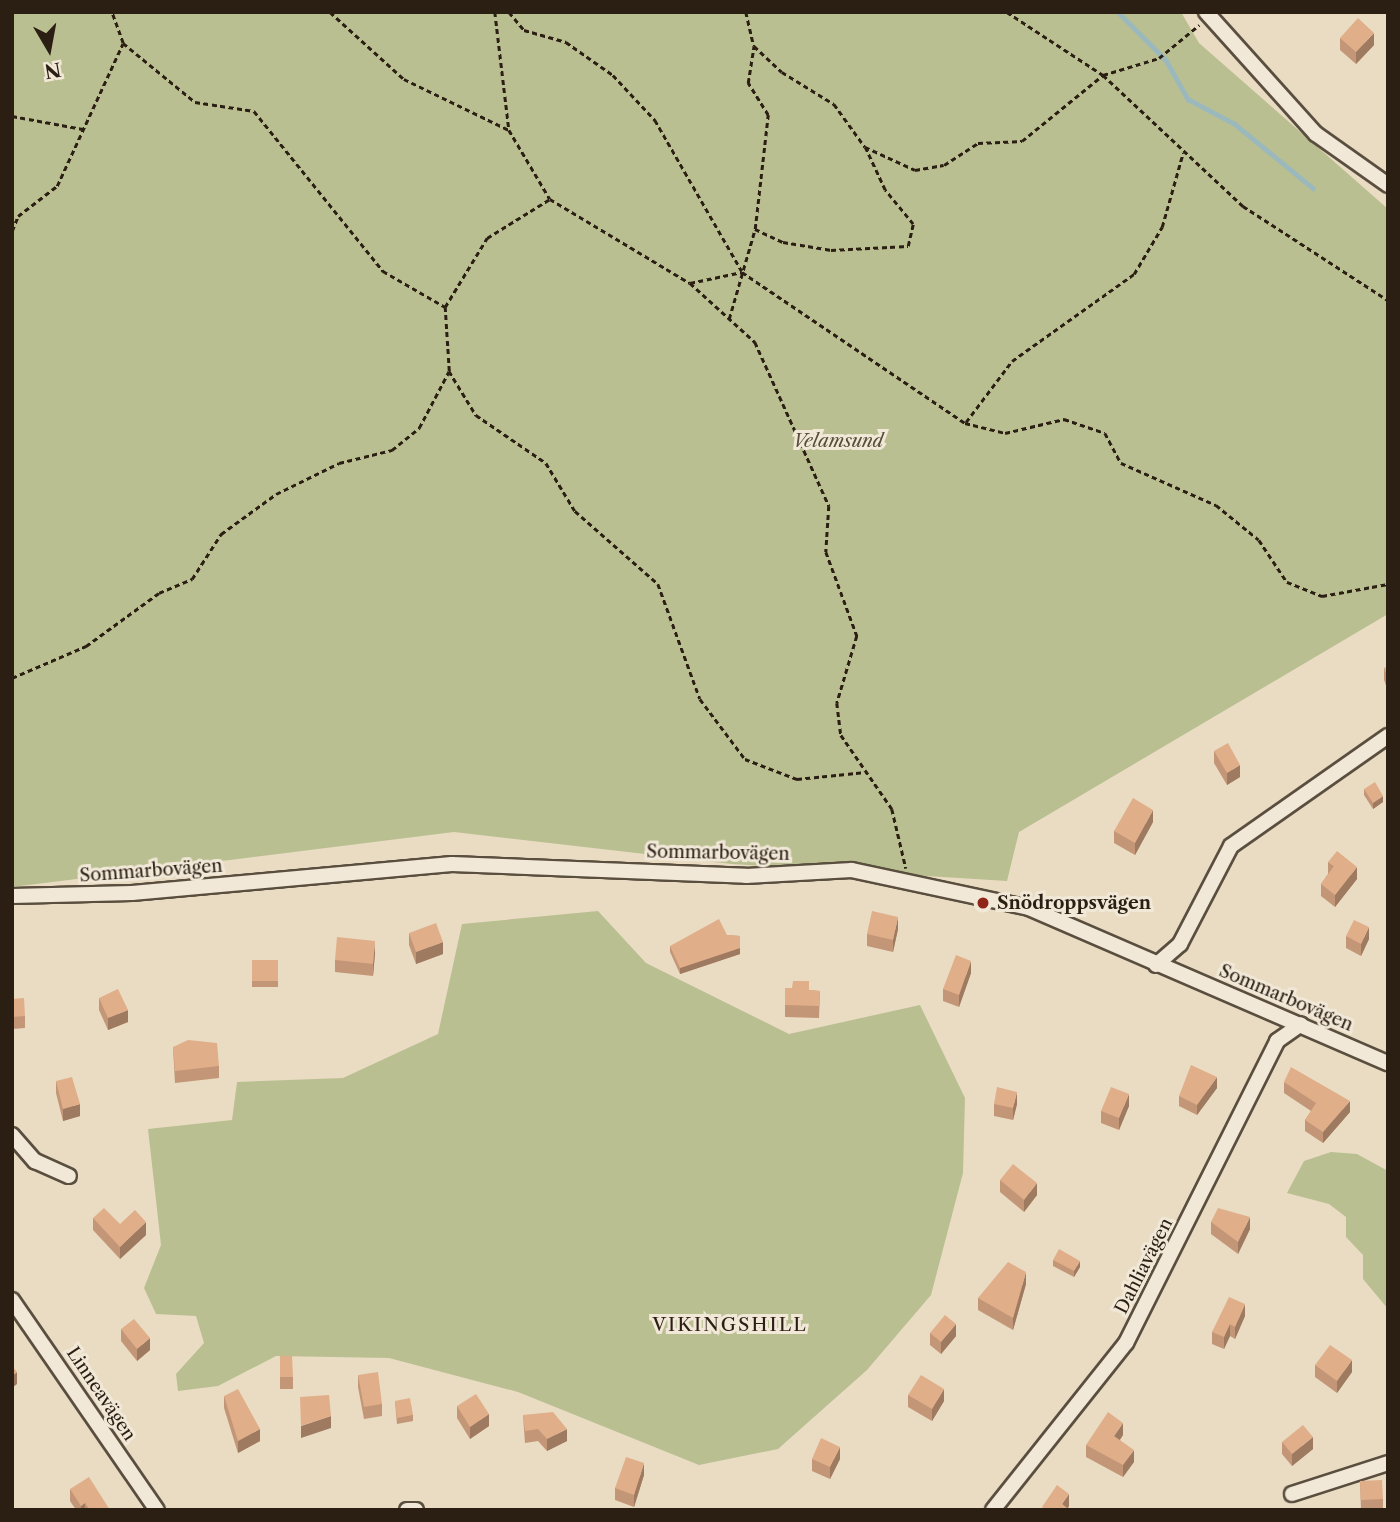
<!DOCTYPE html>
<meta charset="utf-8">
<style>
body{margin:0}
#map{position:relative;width:1400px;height:1522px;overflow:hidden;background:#e9dcc3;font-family:"Libre Caslon Text",serif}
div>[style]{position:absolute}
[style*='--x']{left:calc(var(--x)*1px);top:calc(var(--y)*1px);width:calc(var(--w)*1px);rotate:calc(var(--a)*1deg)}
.green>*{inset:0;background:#babf91}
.stream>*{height:4.5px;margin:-2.25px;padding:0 2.25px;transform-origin:2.25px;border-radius:2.25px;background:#9bb9bd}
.path>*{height:2.5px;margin-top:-1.25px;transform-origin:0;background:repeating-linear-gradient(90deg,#2b1e13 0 5px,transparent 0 8.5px)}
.roads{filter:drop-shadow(2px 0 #5a4e3f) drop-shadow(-2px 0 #5a4e3f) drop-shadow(0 2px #5a4e3f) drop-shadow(0 -2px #5a4e3f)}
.minor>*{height:14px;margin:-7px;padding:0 7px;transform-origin:7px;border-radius:7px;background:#f1e8d8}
.wall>*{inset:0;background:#c29677}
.shaded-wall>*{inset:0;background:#9e7a61}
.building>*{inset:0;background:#e1ae8a}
.dots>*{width:19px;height:19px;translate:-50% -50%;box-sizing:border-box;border:4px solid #f1e8d8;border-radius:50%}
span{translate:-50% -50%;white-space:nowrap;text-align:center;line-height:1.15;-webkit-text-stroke:6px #f1e8d8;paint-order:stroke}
.park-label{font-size:18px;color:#564e39;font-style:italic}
.street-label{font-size:18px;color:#2b1e13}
.poi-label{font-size:18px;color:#2b1e13;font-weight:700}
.left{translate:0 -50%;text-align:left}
.neighbourhood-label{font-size:19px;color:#2b1e13;letter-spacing:2px}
.frame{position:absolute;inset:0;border:14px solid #2b1e13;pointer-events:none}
.north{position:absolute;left:14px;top:14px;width:70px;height:70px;-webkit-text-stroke:5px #f1e8d8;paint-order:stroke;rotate:170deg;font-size:19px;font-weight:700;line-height:28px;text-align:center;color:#2b1e13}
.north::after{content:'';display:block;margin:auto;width:24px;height:32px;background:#2b1e13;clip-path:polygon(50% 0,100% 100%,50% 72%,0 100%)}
</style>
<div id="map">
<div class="green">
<i style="clip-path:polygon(12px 12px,1181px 12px,1199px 43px,1388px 209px,1388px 614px,1019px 832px,1007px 881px,732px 864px,454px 832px,12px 887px)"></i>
<i style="clip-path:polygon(598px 911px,646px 963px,789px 1034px,920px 1005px,965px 1098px,963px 1173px,931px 1295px,867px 1370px,778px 1449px,699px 1465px,518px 1392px,389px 1358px,276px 1356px,218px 1386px,178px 1391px,176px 1374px,204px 1343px,196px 1316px,156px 1314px,144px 1288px,161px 1245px,148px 1129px,232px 1120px,237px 1082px,343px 1078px,438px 1034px,462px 924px)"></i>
<i style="clip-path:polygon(1331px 1152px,1357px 1154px,1388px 1171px,1388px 1309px,1363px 1279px,1363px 1255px,1346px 1237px,1346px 1217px,1329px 1204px,1287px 1193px,1304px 1161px)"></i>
</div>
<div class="stream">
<i style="--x:1118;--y:12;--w:68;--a:45"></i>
<i style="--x:1166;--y:60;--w:45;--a:60.6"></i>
<i style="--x:1188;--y:99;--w:53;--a:28"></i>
<i style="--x:1235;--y:124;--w:101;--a:39.4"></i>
</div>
<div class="path">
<i style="--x:330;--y:12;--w:100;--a:42.2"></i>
<i style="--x:404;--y:79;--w:117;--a:25.9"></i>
<i style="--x:509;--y:130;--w:80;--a:59.3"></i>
<i style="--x:550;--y:199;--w:163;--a:31"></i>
<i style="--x:690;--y:283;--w:88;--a:42.2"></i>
<i style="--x:755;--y:342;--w:180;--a:65.7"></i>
<i style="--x:829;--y:506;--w:46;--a:93.7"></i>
<i style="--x:826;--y:552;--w:90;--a:69.7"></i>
<i style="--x:857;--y:636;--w:70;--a:106.6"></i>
<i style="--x:837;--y:703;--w:32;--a:83"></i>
<i style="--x:841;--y:735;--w:90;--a:55.4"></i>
<i style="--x:892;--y:809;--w:61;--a:76.7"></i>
<i style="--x:495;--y:12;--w:119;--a:83.2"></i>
<i style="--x:509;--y:12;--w:23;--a:50"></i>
<i style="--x:524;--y:30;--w:44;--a:15.9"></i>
<i style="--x:566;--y:42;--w:57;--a:35.1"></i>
<i style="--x:613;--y:75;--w:62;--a:47"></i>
<i style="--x:655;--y:120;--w:174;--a:60.1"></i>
<i style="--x:746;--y:12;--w:35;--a:77"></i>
<i style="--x:754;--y:46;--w:38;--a:43"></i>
<i style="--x:782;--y:72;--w:61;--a:31.6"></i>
<i style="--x:834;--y:104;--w:53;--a:54.2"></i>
<i style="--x:865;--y:147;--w:55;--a:24.7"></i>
<i style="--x:915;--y:170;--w:29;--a:-10"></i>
<i style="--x:944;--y:165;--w:40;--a:-32.9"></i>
<i style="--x:978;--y:143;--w:44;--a:-2.6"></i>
<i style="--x:1022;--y:141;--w:104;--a:-39.2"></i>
<i style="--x:1103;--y:75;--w:59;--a:-16.9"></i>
<i style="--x:1159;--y:58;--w:52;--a:-39.5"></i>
<i style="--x:1007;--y:12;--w:115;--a:33.3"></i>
<i style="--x:1103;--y:75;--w:192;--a:43.1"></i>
<i style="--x:1243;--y:206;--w:173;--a:33"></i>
<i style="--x:123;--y:43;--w:93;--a:39.3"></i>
<i style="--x:195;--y:102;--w:60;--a:8.7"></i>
<i style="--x:254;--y:111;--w:206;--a:51.1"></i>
<i style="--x:383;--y:271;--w:72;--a:30.1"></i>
<i style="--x:12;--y:116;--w:72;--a:10.4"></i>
<i style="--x:755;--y:229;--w:31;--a:25"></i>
<i style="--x:783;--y:242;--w:49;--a:9.5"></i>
<i style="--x:831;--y:250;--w:77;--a:-3"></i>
<i style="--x:908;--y:246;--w:23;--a:-77"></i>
<i style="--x:913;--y:224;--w:44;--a:-129.5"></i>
<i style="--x:885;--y:190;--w:47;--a:-114.9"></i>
<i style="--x:12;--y:231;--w:16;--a:-68"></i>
<i style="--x:18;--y:216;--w:49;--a:-37.6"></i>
<i style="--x:57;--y:186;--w:157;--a:-65.2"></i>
<i style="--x:123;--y:43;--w:33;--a:-110"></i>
<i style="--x:690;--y:283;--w:53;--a:-11.9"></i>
<i style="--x:742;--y:272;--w:269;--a:34.1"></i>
<i style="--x:965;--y:423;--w:41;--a:14"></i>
<i style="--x:1005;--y:433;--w:61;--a:-13.3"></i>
<i style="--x:1064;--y:419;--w:43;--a:18.9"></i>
<i style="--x:1105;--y:433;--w:34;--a:62"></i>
<i style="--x:1121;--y:463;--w:104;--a:23.9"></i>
<i style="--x:1216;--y:505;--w:55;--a:39.1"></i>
<i style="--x:1259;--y:540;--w:50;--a:56.3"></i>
<i style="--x:1287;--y:582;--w:38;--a:22"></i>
<i style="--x:1322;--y:596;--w:67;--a:-10.3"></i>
<i style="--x:729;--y:319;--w:94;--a:-73.9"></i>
<i style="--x:755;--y:229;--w:115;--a:-83.5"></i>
<i style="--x:768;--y:115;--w:38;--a:-122"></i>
<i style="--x:748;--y:83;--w:37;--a:-81"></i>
<i style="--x:449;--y:371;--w:52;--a:58.5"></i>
<i style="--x:476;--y:415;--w:85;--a:34.4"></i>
<i style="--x:546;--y:463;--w:56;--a:58.9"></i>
<i style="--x:575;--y:511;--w:111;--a:41.3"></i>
<i style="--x:658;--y:584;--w:122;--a:69.9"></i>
<i style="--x:700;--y:699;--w:75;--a:53.1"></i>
<i style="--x:745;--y:759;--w:56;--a:21"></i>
<i style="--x:797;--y:779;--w:69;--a:-5.8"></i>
<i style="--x:966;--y:422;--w:76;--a:-53"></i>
<i style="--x:1012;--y:361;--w:150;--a:-35.5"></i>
<i style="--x:1134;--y:274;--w:55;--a:-59.2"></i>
<i style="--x:1162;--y:227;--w:77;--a:-74.2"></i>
<i style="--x:12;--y:678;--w:81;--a:-23.4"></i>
<i style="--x:86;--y:646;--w:90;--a:-36"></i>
<i style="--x:159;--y:593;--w:36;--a:-23"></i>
<i style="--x:192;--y:579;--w:54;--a:-57.2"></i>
<i style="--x:221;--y:534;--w:68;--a:-36"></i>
<i style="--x:276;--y:494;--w:70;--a:-26.2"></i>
<i style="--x:339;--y:463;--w:55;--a:-13.8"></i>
<i style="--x:392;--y:450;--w:35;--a:-39"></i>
<i style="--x:419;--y:428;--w:64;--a:-62.2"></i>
<i style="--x:449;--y:371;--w:64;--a:-93.6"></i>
<i style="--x:445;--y:307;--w:81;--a:-58.7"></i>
<i style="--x:487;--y:238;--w:74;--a:-31.8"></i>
</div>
<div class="roads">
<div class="minor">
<i style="--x:1206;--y:12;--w:164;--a:48"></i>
<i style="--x:1316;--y:134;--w:88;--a:35.3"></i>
<i style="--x:12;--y:896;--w:120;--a:-1.4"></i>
<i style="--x:132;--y:893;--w:321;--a:-5.2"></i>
<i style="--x:452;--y:864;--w:294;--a:2.3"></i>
<i style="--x:746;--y:876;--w:106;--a:-3.2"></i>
<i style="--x:852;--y:870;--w:181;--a:12.1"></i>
<i style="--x:1029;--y:908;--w:391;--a:23.4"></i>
<i style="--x:1156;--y:965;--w:32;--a:-41"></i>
<i style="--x:1180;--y:944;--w:110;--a:-62.5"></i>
<i style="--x:1231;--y:846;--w:192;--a:-35"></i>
<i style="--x:12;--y:1135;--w:35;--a:49"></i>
<i style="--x:35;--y:1161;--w:37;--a:24"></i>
<i style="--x:12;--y:1300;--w:255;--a:55.4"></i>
<i style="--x:1292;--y:1494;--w:101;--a:-17.9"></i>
<i style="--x:407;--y:1510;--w:9;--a:0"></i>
<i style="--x:993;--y:1510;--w:213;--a:-51.5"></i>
<i style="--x:1126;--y:1343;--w:338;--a:-63.4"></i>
<i style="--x:1277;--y:1041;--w:29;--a:-35"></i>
</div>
</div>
<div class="wall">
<i style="clip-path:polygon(1340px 38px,1374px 45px,1356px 64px,1340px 50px)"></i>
<i style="clip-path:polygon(1388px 667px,1388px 691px,1384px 680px,1384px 668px)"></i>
<i style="clip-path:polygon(1214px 751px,1240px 777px,1227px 785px,1214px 763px)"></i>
<i style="clip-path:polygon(1364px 789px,1383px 802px,1373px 809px,1364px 795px)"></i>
<i style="clip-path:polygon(1153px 822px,1135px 855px,1114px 843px,1114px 831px)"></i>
<i style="clip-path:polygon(1328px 862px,1357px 879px,1335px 907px,1321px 896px,1321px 884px,1328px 874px)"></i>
<i style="clip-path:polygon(898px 929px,893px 952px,867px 946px,867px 934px)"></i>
<i style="clip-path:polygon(409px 933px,443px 954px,416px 964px,409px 945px)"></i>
<i style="clip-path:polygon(727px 935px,740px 936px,740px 954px,680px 974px,670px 952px,670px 946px)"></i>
<i style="clip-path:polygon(1346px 936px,1369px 939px,1361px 956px,1346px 948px)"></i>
<i style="clip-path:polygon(375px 953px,373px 976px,335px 972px,335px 960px)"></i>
<i style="clip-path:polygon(252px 960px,278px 960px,278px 987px,252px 987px)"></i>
<i style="clip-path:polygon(971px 973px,959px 1007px,943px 1001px,943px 989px)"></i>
<i style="clip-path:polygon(785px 988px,820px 991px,819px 1018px,785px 1017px)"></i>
<i style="clip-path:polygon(99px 998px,128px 1022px,108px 1030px,99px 1010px)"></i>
<i style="clip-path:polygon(12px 999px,25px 1016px,25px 1028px,12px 1029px)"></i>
<i style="clip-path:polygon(173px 1047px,219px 1066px,219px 1078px,175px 1083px)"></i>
<i style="clip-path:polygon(56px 1081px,80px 1116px,63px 1121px,56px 1093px)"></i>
<i style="clip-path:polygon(1284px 1082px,1350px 1112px,1323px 1143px,1305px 1131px,1305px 1120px,1311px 1111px,1284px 1093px)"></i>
<i style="clip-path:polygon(1217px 1088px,1197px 1115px,1179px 1106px,1179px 1096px)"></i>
<i style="clip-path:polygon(994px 1104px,1017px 1104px,1013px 1120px,994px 1116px)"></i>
<i style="clip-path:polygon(1129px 1106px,1119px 1130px,1101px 1123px,1101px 1111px)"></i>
<i style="clip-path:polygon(1000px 1180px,1037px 1195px,1024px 1212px,1000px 1192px)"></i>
<i style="clip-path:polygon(93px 1218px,120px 1224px,146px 1235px,120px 1259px,93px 1230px)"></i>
<i style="clip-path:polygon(1211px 1222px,1250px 1229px,1238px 1254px,1211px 1234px)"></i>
<i style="clip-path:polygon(1053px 1260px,1080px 1267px,1074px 1277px,1053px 1266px)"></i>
<i style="clip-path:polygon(1026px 1284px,1013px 1330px,978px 1310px,978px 1298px)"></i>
<i style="clip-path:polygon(1245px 1316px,1235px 1339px,1230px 1336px,1224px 1349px,1212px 1344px,1212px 1332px)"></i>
<i style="clip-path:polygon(121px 1329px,150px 1350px,137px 1361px,121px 1341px)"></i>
<i style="clip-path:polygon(930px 1333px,956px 1336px,941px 1354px,930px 1345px)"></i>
<i style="clip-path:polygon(280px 1356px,293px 1377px,293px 1389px,280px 1389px)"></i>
<i style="clip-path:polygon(1315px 1365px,1352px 1372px,1337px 1393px,1315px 1377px)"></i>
<i style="clip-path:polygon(358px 1375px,382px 1404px,382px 1416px,364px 1419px,358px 1387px)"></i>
<i style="clip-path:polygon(908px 1395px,944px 1401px,932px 1421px,908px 1407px)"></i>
<i style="clip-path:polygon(224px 1396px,260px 1441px,238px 1453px,224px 1408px)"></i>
<i style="clip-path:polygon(395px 1401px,413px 1415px,413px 1421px,397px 1424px)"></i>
<i style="clip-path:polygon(457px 1406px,489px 1426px,470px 1439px,457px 1418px)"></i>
<i style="clip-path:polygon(523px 1415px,567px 1441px,547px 1451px,538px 1441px,525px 1443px)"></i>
<i style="clip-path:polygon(1123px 1435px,1120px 1440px,1134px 1462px,1123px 1477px,1086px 1457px,1086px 1445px)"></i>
<i style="clip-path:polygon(1282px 1442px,1313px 1449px,1292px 1466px,1282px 1454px)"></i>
<i style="clip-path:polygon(812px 1459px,840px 1459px,830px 1479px,812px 1471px)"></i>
<i style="clip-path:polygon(644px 1475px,634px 1507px,615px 1500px,615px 1488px)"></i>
<i style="clip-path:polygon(1360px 1481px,1383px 1499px,1383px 1510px,1361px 1510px)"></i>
<i style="clip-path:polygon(70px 1489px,110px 1510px,76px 1510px,70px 1501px)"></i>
</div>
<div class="shaded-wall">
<i style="clip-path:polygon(1374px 33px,1374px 45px,1356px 64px,1356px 52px)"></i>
<i style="clip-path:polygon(1240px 765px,1240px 777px,1227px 785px,1227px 773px)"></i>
<i style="clip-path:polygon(1383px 796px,1383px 802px,1373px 809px,1373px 803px)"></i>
<i style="clip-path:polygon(1153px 810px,1153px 822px,1135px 855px,1135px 843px)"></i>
<i style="clip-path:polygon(1357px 867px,1357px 879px,1335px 907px,1335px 895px)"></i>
<i style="clip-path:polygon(898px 917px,898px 929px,893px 952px,893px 940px)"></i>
<i style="clip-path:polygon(1369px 927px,1369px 939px,1361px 956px,1361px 944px)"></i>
<i style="clip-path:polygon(375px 941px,375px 953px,373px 976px,373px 964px)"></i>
<i style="clip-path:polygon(443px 942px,443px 954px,416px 964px,416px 952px)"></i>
<i style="clip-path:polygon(740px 948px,740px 954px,680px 974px,680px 968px)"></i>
<i style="clip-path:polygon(971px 961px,971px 973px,959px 1007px,959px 995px)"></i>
<i style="clip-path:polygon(128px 1010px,128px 1022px,108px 1030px,108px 1018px)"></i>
<i style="clip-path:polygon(1217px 1077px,1217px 1088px,1197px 1115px,1197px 1105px)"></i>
<i style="clip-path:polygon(1017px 1092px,1017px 1104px,1013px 1120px,1013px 1108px)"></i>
<i style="clip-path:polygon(1129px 1094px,1129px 1106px,1119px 1130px,1119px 1118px)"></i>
<i style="clip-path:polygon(1350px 1101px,1350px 1112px,1323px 1143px,1323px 1132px)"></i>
<i style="clip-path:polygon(80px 1104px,80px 1116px,63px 1121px,63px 1109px)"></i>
<i style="clip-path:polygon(1037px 1183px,1037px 1195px,1024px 1212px,1024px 1200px)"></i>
<i style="clip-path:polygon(1250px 1217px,1250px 1229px,1238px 1254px,1238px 1242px)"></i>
<i style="clip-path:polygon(146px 1222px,146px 1235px,120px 1259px,120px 1247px)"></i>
<i style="clip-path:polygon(1080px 1261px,1080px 1267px,1074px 1277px,1074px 1271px)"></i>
<i style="clip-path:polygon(1026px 1272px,1026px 1284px,1013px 1330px,1013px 1318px)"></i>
<i style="clip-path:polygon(1245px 1304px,1245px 1316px,1235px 1339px,1235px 1327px)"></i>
<i style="clip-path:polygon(956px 1324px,956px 1336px,941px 1354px,941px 1342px)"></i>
<i style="clip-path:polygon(1230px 1324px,1230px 1336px,1224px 1349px,1224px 1337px)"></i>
<i style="clip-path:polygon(150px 1338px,150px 1350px,137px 1361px,137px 1349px)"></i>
<i style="clip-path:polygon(1352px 1360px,1352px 1372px,1337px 1393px,1337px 1381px)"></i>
<i style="clip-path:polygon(17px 1372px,17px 1384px,12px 1388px,12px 1376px)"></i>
<i style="clip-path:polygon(944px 1389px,944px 1401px,932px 1421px,932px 1409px)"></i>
<i style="clip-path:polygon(489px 1414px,489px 1426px,470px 1439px,470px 1427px)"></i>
<i style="clip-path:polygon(331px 1416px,331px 1428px,301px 1438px,301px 1426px)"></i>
<i style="clip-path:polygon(1123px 1423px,1123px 1435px,1114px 1448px,1114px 1436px)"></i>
<i style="clip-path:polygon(260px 1429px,260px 1441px,238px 1453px,238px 1441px)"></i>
<i style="clip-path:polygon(567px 1429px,567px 1441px,547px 1451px,547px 1439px)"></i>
<i style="clip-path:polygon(1313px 1437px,1313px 1449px,1292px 1466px,1292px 1454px)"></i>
<i style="clip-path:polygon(840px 1447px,840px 1459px,830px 1479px,830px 1467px)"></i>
<i style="clip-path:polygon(1134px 1450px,1134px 1462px,1123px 1477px,1123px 1465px)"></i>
<i style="clip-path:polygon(644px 1463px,644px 1475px,634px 1507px,634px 1495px)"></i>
<i style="clip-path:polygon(1069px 1494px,1069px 1506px,1067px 1510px,1062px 1504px)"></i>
<i style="clip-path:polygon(85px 1503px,85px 1510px,81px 1510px,81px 1506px)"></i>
</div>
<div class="building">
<i style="clip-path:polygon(1358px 18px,1374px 33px,1356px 52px,1340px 38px)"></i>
<i style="clip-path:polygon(1388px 667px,1388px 679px,1384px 668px)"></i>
<i style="clip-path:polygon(1228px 743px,1240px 765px,1227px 773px,1214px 751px)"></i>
<i style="clip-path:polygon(1375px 782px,1383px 796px,1373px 803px,1364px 789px)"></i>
<i style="clip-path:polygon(1133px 798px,1153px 810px,1135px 843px,1114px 831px)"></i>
<i style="clip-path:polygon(1337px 851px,1357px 867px,1335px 895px,1321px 884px,1334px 866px,1328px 862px)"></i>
<i style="clip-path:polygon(872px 911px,898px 917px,893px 940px,867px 934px)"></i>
<i style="clip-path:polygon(719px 919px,727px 935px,740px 936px,740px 948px,680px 968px,670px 946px)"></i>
<i style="clip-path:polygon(1354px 920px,1369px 927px,1361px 944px,1346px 936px)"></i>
<i style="clip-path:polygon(436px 923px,443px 942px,416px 952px,409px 933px)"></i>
<i style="clip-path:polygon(337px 937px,375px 941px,373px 964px,335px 960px)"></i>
<i style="clip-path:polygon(956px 955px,971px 961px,959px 995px,943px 989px)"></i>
<i style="clip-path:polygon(252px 960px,278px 960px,278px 981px,252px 981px)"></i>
<i style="clip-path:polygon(793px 981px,809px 981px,809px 990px,820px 991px,819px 1006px,785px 1005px,785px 988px,792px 988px)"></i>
<i style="clip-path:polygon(118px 989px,128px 1010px,108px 1018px,99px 998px)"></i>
<i style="clip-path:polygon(24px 998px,25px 1016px,12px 1017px,12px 999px)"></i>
<i style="clip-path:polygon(188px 1040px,217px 1043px,219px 1066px,175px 1071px,173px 1047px)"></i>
<i style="clip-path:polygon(1191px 1065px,1217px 1077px,1197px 1105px,1179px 1096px)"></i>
<i style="clip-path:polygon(1291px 1067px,1350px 1101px,1323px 1132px,1305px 1120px,1316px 1103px,1284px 1082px)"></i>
<i style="clip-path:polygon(72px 1077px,80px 1104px,63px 1109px,56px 1081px)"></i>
<i style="clip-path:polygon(997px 1087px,1017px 1092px,1013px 1108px,994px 1104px)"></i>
<i style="clip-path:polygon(1111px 1087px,1129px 1094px,1119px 1118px,1101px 1111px)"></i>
<i style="clip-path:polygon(1013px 1164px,1037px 1183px,1024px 1200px,1000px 1180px)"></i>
<i style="clip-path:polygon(104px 1208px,120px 1224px,135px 1210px,146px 1222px,120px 1247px,93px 1218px)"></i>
<i style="clip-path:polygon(1218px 1208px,1250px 1217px,1238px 1242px,1211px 1222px)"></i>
<i style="clip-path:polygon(1059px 1249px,1080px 1261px,1074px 1271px,1053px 1260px)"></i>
<i style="clip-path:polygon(1008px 1262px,1026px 1272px,1013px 1318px,978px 1298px)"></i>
<i style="clip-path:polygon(1229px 1297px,1245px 1304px,1235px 1327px,1230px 1324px,1224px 1337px,1212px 1332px)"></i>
<i style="clip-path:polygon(945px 1315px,956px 1324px,941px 1342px,930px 1333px)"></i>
<i style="clip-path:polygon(134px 1319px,150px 1338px,137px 1349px,121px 1329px)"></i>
<i style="clip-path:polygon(1330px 1345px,1352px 1360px,1337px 1381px,1315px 1365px)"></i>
<i style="clip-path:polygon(280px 1356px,292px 1356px,293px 1377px,280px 1377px)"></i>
<i style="clip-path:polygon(12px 1366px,17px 1372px,12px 1376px)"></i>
<i style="clip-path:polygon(378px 1372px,382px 1404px,364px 1407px,358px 1375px)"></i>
<i style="clip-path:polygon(921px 1375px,944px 1389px,932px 1409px,908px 1395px)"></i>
<i style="clip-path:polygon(238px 1389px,260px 1429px,238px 1441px,224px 1396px)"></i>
<i style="clip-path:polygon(476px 1394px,489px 1414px,470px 1427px,457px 1406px)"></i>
<i style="clip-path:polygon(329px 1395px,331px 1416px,301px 1426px,300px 1397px)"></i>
<i style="clip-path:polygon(410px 1398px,413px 1415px,397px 1418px,395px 1401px)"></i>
<i style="clip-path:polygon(553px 1412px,567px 1429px,547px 1439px,538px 1429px,525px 1431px,523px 1415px)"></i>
<i style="clip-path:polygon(1108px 1412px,1123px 1423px,1114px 1436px,1134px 1450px,1123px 1465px,1086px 1445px)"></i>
<i style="clip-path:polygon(1303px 1425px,1313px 1437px,1292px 1454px,1282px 1442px)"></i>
<i style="clip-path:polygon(821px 1438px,840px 1447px,830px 1467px,812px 1459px)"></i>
<i style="clip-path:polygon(626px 1457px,644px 1463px,634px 1495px,615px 1488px)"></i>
<i style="clip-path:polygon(89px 1477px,110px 1510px,90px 1510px,85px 1503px,81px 1506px,70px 1489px)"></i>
<i style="clip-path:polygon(1382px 1480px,1383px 1499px,1361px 1500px,1360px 1481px)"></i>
<i style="clip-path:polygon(1057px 1485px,1069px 1494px,1062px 1504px,1070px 1510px,1046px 1510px,1042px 1507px)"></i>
</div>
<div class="dots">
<i style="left:983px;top:903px;background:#8f2418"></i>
</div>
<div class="park-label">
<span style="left:838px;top:441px">Velamsund</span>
</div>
<div class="street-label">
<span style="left:718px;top:853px;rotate:1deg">Sommarbovägen</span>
<span style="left:151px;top:871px;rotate:-4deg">Sommarbovägen</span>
<span style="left:1286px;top:998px;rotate:23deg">Sommarbovägen</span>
<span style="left:1144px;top:1266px;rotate:-63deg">Dahliavägen</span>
<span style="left:101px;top:1394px;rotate:56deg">Linneavägen</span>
</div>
<div class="poi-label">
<span class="left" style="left:997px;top:903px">Snödroppsvägen</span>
</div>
<div class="neighbourhood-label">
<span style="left:730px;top:1325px">VIKINGSHILL</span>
</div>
<div class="frame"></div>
<div class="north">N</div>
</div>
